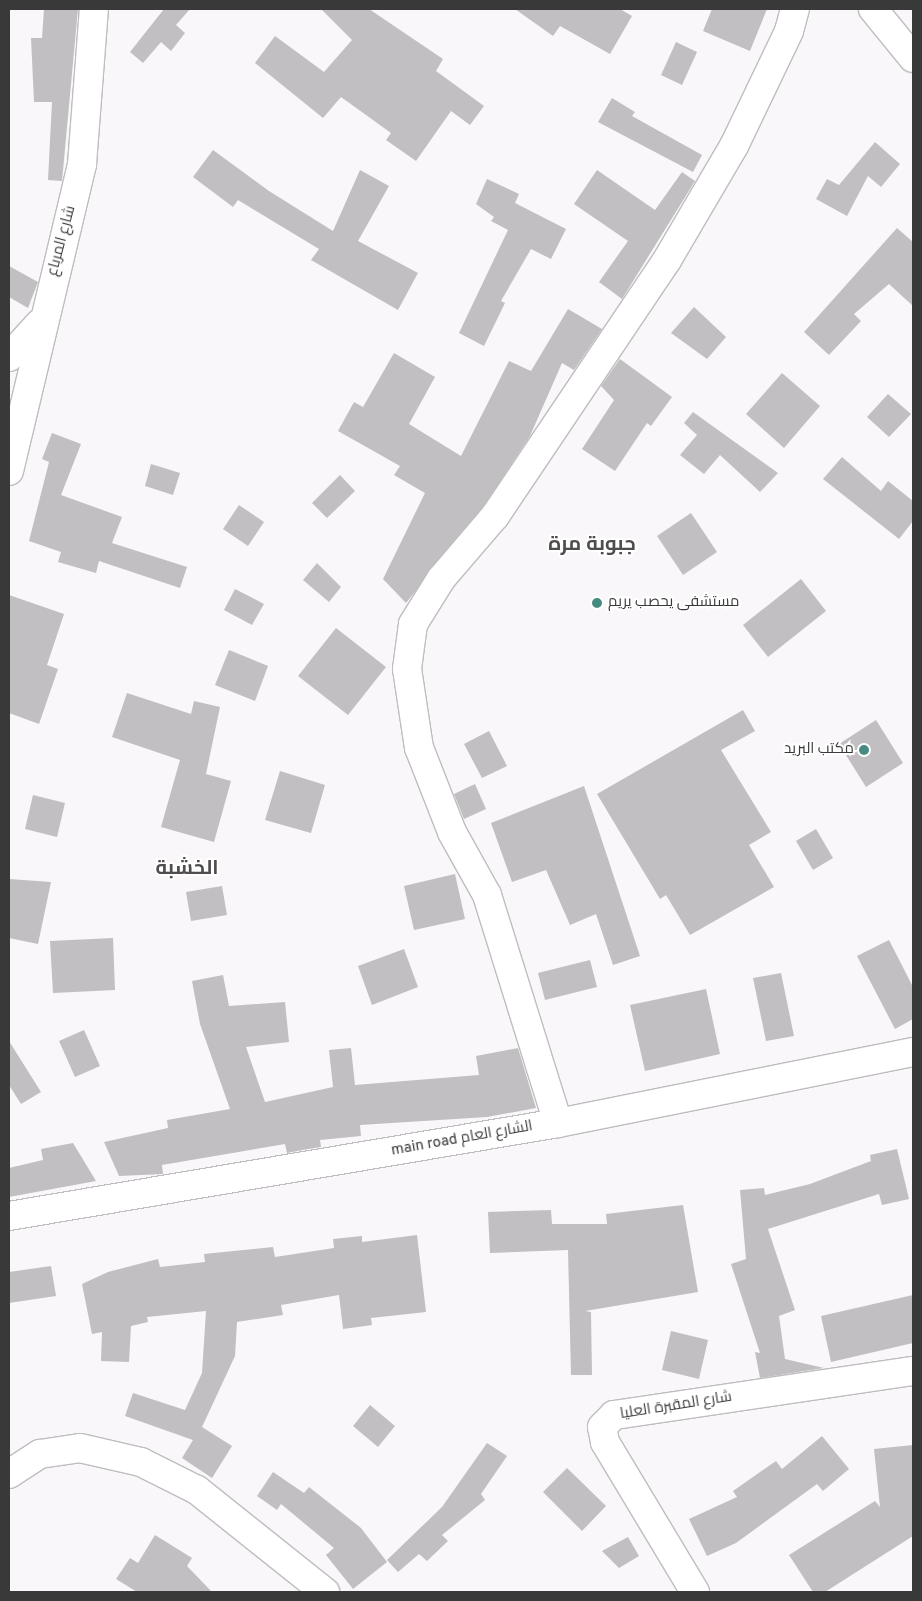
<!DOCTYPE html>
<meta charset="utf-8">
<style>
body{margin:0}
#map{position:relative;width:922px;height:1601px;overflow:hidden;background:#f9f7f9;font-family:Overpass,Cairo,sans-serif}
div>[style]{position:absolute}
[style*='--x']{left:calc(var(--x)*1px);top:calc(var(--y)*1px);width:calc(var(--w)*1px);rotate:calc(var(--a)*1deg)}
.building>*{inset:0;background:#c1bfc1}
.roads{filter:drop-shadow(1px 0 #bfbdbf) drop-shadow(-1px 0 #bfbdbf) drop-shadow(0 1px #bfbdbf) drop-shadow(0 -1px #bfbdbf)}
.minor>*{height:28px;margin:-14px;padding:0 14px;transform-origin:14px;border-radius:14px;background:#fff}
.major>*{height:28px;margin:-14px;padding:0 14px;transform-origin:14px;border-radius:14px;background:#fff}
.dots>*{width:14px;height:14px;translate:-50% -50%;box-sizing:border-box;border:2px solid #fff;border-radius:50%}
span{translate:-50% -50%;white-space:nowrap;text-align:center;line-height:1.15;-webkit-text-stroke:4px #fff;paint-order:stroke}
.street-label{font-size:15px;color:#3a393a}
.poi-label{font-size:15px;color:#3a393a}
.left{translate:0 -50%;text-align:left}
.right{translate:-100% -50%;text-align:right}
.district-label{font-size:20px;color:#504d4f;font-weight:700}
.frame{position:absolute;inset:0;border:10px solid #3a393a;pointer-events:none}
</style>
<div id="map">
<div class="building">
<i style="clip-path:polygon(44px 9px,78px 9px,62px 181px,48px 180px,52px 102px,34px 102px,31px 38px,42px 38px)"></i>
<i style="clip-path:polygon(164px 9px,190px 9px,176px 25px,185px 33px,171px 51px,161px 42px,143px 63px,130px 52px)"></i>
<i style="clip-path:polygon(321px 9px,369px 9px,443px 59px,436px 71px,484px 106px,470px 125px,451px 111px,416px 161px,386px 140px,391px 133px,341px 97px,323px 118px,255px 63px,275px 36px,324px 72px,352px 40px)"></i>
<i style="clip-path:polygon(515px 9px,620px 9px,632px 16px,610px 54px,560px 26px,553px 36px)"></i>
<i style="clip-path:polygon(712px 9px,767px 9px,750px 51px,703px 31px)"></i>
<i style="clip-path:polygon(676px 42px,697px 52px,682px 85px,661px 75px)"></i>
<i style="clip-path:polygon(612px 98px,635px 112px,632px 116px,702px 155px,693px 172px,598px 122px)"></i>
<i style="clip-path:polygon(875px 142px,900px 164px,881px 187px,868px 176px,847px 216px,816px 199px,827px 179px,839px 185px)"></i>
<i style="clip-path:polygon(213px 150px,269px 191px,333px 231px,360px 170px,389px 186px,358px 241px,418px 273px,398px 310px,311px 260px,319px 249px,238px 200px,233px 207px,193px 177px)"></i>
<i style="clip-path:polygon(597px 170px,655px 210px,682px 172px,695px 181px,622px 299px,599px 282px,628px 241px,574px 204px)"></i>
<i style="clip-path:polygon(487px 179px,519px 194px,515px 203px,566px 229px,551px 259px,531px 249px,501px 301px,505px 303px,484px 346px,459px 333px,508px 230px,491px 221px,494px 217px,476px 204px)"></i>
<i style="clip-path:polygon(897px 228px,913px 242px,913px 306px,889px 284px,854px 314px,861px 321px,829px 355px,804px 332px)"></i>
<i style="clip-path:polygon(9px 266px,38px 282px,28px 308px,9px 297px)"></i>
<i style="clip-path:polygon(694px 307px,726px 337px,707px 359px,671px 333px)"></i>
<i style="clip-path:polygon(568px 309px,602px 329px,574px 370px,562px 363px,530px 436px,483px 507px,406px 603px,383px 579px,425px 493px,394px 475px,400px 466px,338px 431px,354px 402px,363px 407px,394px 353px,435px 377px,409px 424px,461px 456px,509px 361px,531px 371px)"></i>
<i style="clip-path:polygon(620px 359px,672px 397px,651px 426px,647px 423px,615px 471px,582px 449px,614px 400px,601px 386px)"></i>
<i style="clip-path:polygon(782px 373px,820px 406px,784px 448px,746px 414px)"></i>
<i style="clip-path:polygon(888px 394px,911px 414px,889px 437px,867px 417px)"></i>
<i style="clip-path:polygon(693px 412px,778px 473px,760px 492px,720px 455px,704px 474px,680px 455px,697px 435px,684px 423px)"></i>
<i style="clip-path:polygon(52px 433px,81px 444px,61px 495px,122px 517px,112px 543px,187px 567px,180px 588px,99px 561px,96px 573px,58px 562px,61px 552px,29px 541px,49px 462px,42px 459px)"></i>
<i style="clip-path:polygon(842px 457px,881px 491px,888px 481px,913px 501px,913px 521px,899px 539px,823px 479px)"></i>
<i style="clip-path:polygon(151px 464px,180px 473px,173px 495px,145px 486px)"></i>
<i style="clip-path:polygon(340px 475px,355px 491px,327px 518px,312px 503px)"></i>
<i style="clip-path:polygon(239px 505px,264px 522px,248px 546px,223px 529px)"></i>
<i style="clip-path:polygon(691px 513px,717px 552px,683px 575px,657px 536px)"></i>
<i style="clip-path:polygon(317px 563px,341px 587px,329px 602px,303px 580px)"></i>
<i style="clip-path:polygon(801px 579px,826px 611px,768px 657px,743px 625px)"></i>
<i style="clip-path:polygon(235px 589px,264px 604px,252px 625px,224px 610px)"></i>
<i style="clip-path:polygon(9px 595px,64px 614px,47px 665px,58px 669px,39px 724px,9px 713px)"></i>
<i style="clip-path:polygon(336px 628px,386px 667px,348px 715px,298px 676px)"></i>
<i style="clip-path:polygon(229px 650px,268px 666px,255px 701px,215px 685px)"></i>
<i style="clip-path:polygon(127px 693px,191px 714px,194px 701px,220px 707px,206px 774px,231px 781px,214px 842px,161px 827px,180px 760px,112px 737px)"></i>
<i style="clip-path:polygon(743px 710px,755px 731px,721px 750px,771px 832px,749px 845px,774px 887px,690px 935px,666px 895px,660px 899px,597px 794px)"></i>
<i style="clip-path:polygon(876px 720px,903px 763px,866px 787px,839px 744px)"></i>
<i style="clip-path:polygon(489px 731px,507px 766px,482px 778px,464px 744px)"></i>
<i style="clip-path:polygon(280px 771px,325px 785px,311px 833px,265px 820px)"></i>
<i style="clip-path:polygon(475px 784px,486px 809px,464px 819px,454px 794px)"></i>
<i style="clip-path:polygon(584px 786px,640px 956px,613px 965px,596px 914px,570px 925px,546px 870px,512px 882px,491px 823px)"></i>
<i style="clip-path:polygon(33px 795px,65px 803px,57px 837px,25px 829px)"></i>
<i style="clip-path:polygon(816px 829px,833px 858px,813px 870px,796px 841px)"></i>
<i style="clip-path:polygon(455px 874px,465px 919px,414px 930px,404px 886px)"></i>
<i style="clip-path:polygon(9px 879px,51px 882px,38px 944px,9px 938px)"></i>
<i style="clip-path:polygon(222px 886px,227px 915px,191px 921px,186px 892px)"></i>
<i style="clip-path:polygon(113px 938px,115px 990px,53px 993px,50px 941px)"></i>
<i style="clip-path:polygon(889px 940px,913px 987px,913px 1019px,895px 1029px,857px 956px)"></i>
<i style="clip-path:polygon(404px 949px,418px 987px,372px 1005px,358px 966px)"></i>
<i style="clip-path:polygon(590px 960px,597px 987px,545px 1000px,538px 973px)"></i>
<i style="clip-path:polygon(781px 973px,794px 1036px,766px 1041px,753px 978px)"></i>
<i style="clip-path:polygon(223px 975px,229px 1006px,285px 1002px,289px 1042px,246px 1047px,265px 1102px,333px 1087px,329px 1050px,351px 1048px,355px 1085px,479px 1075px,476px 1056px,518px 1048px,536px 1108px,487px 1117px,360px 1125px,361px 1136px,320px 1140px,321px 1147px,308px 1149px,287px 1153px,285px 1144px,162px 1165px,163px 1174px,119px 1176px,104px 1142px,168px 1128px,167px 1120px,230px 1109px,200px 1024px,192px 981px)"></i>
<i style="clip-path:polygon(706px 989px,720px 1054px,645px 1071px,630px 1005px)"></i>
<i style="clip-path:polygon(84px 1030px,100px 1066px,75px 1077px,59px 1041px)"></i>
<i style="clip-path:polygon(9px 1041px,41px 1092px,21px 1104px,9px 1085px)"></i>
<i style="clip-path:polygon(73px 1143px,96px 1181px,9px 1197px,9px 1168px,43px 1160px,41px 1149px)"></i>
<i style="clip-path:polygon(897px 1149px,909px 1199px,882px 1205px,879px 1194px,768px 1229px,795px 1310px,779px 1316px,785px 1359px,824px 1368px,760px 1378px,755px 1352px,760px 1353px,731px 1264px,746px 1259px,740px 1190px,764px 1188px,765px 1195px,810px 1184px,871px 1161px,870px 1155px)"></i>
<i style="clip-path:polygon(683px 1205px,698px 1292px,585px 1311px,591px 1312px,592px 1375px,571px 1375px,568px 1250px,490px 1253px,488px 1212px,551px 1210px,552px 1224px,607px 1224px,606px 1214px)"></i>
<i style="clip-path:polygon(417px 1235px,426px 1312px,371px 1318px,372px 1325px,343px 1329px,339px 1295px,281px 1305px,283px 1315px,237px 1322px,235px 1356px,202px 1427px,232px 1446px,212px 1478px,182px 1458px,193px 1440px,125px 1416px,133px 1393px,185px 1410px,202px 1373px,206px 1311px,147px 1317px,148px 1322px,131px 1326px,129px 1362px,101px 1361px,102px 1332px,92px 1334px,82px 1284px,108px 1272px,158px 1259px,160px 1267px,205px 1262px,204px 1254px,273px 1247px,275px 1257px,334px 1248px,333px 1239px,362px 1236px,362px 1242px)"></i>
<i style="clip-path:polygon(51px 1266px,56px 1296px,9px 1303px,9px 1272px)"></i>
<i style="clip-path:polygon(913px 1295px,913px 1343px,831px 1362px,821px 1316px)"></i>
<i style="clip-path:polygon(671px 1331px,708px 1340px,699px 1379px,662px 1370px)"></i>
<i style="clip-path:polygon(370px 1405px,395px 1426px,378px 1447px,353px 1426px)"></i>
<i style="clip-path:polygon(822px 1436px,849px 1469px,823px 1491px,817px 1484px,736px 1543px,707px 1556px,689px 1519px,737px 1497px,733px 1491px,776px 1461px,782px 1469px)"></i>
<i style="clip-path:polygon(487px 1443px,507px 1456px,481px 1494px,485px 1500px,442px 1535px,448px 1541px,427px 1561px,419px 1554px,398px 1572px,387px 1560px,442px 1507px)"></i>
<i style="clip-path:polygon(913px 1445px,913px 1536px,825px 1592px,813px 1592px,789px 1555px,875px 1501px,880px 1507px,874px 1449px)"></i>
<i style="clip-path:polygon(567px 1468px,606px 1506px,582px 1531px,543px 1492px)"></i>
<i style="clip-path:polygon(273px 1472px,304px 1493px,309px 1487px,361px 1528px,387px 1562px,353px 1589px,326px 1555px,334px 1548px,281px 1504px,277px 1510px,257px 1496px)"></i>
<i style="clip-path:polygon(155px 1535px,192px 1558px,187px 1566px,212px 1592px,137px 1592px,116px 1579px,130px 1558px,138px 1563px)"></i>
<i style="clip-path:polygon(628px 1537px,639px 1556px,619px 1568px,602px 1551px)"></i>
</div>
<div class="roads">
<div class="minor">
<i style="--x:873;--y:9;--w:63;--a:50.8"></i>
<i style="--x:9;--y:357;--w:46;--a:-47.6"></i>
<i style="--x:9;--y:471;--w:316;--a:-76.6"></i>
<i style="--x:82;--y:164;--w:155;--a:-85.6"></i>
<i style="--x:558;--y:1123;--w:239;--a:-107.3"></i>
<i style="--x:487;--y:895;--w:72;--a:-119.1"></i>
<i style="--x:452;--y:832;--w:90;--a:-111.4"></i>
<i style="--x:419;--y:748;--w:80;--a:-98.6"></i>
<i style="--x:407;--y:669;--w:45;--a:-82.4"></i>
<i style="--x:413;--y:624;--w:53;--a:-58.1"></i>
<i style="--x:441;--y:579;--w:83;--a:-49.4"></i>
<i style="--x:495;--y:516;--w:308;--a:-56.1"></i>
<i style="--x:667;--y:260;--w:132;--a:-59.6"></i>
<i style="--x:734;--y:146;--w:127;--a:-64.4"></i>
<i style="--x:789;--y:31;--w:23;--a:-75"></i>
<i style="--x:9;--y:1474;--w:37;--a:-33"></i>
<i style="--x:40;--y:1454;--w:40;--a:-8.5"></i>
<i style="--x:80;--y:1448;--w:63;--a:12.9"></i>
<i style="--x:141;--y:1462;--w:63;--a:26.6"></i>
<i style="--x:197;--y:1490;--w:164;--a:38.6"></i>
<i style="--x:695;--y:1592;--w:175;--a:-121"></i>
<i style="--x:605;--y:1442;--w:15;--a:-101"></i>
<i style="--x:602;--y:1427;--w:17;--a:-45"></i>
<i style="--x:614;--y:1415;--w:302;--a:-8.4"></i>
</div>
<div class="major">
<i style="--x:9;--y:1216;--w:557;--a:-9.61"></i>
<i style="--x:558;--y:1123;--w:362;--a:-11.3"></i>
</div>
</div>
<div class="dots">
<i style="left:597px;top:603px;background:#468b81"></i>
<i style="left:864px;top:750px;background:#468b81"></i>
</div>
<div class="street-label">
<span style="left:62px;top:241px;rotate:-75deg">شارع المرباع</span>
<span style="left:462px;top:1139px;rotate:-10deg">main road الشارع العام</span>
<span style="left:676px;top:1406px;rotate:-9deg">شارع المقبرة العليا</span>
</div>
<div class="poi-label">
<span class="left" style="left:608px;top:603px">مستشفى يحصب يريم</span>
<span class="right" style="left:854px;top:750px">مكتب البريد</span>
</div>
<div class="district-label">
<span style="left:592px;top:545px">جبوبة مرة</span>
<span style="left:187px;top:869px">الخشبة</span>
</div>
<div class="frame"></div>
</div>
